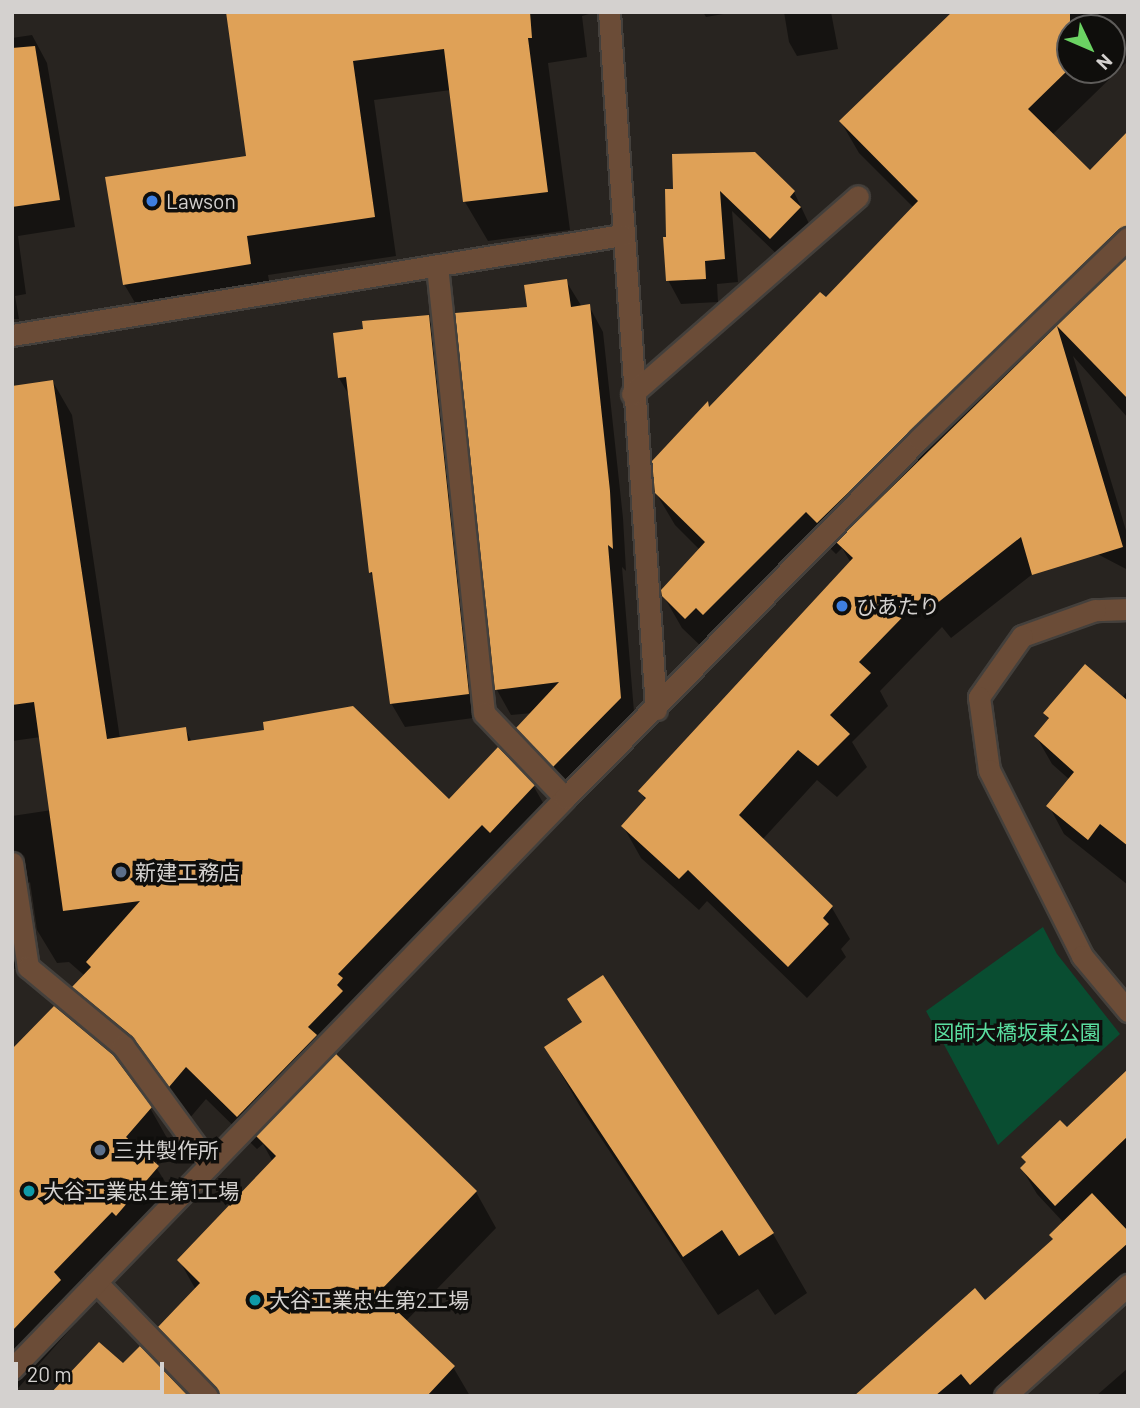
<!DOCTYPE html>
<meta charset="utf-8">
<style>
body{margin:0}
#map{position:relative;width:1140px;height:1408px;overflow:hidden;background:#282420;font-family:Barlow,"Noto Sans JP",sans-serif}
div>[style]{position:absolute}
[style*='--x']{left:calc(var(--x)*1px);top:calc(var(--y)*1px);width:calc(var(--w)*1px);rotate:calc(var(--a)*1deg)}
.green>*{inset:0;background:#094d31}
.shadow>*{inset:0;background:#0007}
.building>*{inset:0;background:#dfa157}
.roads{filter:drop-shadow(2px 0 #44403c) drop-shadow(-2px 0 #44403c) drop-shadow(0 2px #44403c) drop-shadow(0 -2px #44403c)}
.minor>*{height:21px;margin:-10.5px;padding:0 10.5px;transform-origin:10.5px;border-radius:10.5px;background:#6b4c37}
.dots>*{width:19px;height:19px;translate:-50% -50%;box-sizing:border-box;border:4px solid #0f0e0c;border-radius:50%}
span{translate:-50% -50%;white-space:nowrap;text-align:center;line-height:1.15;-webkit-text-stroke:7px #0f0e0c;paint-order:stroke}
.poi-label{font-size:21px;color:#d4d1cf}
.left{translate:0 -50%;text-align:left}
.park-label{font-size:21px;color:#5add9f}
.frame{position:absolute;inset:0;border:14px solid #d4d1cf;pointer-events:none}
.north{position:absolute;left:1056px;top:14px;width:70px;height:70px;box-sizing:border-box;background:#0f0e0c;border:2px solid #5e5c5a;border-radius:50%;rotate:134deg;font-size:19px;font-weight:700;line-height:28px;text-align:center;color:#d4d1cf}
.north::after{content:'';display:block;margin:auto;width:24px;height:32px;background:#6bd363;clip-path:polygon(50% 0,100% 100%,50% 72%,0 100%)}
.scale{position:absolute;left:14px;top:1362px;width:150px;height:32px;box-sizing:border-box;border:4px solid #d4d1cf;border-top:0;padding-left:9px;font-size:21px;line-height:24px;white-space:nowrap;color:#d4d1cf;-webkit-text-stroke:5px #0f0e0c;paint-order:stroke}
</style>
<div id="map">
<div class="green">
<i style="clip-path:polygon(1043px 927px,1057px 954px,1120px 1034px,998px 1145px,926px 1011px)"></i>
</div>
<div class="shadow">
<i style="clip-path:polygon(228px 12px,596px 12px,582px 16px,587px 57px,548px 63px,570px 230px,488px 241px,465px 202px,451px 90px,374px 100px,396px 256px,268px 275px,273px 303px,147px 323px,124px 284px,248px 158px)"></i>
<i style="clip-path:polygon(703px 12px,735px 12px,706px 17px)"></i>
<i style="clip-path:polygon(784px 12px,831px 12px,838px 49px,797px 56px,789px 42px)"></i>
<i style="clip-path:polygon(evenodd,955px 12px,1128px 12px,1128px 61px,1052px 135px,1090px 173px,1128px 167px,1128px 418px,1073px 356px,1128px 537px,1128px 570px,1059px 534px,1034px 573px,951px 638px,942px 627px,880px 691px,888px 706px,852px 742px,867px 767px,837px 797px,817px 780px,762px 840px,832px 908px,850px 939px,841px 949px,846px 957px,807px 998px,707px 901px,699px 910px,641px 858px,623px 826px,646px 801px,640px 791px,851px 563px,842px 548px,836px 554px,825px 543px,705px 650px,682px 628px,663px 595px,700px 550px,675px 525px,656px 493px,708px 404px,710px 408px,826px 299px,914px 208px,859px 153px,841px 122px,955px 12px,1070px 28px,1112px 28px,1112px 70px,1070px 70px,1070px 28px)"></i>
<i style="clip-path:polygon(32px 35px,47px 63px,75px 227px,18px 236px,26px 294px,15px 296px,19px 319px,12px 319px,12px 38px)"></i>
<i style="clip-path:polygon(674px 156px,794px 192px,813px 232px,784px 261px,732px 211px,738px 282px,717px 284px,718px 302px,681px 304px,668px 280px,667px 238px,675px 191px)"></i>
<i style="clip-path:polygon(566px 281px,582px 307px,589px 306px,603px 332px,623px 518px,626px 571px,622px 567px,635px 724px,569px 791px,533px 753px,518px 728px,533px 713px,511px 715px,497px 690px,457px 315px,529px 309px)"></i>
<i style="clip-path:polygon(428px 317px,442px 341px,481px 717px,405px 727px,391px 703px,374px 579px,370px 572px,350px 397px,339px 378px)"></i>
<i style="clip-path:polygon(53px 382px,72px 415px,120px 739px,185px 729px,192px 742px,449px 802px,534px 787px,553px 820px,356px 1018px,360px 1025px,328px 1058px,476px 1192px,496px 1228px,405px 1322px,453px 1367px,470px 1396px,213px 1396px,180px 1362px,160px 1327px,196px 1290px,179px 1260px,273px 1162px,263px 1144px,257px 1149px,206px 1099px,189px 1119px,153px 1069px,94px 1020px,74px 987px,85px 976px,69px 962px,57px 963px,37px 930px,30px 882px,18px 891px,28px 967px,12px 969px,12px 816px,52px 810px,41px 737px,12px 741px,12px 388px)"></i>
<i style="clip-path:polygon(1128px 690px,1128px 885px,1064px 834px,1049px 806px,1070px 780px,1052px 764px,1036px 736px,1049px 720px,1045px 713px,1122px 698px)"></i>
<i style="clip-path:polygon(569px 1000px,773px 1234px,807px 1293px,775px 1315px,758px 1289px,718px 1315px,581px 1108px,546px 1048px,583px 1024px)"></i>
<i style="clip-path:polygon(12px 1070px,150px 1108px,171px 1145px,154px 1164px,179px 1204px,75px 1307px,81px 1317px,12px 1395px)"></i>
<i style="clip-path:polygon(1128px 1071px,1128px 1282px,1000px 1396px,856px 1396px,985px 1303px,1054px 1240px,1064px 1223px,1037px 1194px,1022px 1169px,1027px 1164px,1023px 1157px,1066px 1130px)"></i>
<i style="clip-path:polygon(1128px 1368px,1128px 1396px,1096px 1396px)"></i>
</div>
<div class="building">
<i style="clip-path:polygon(226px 12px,530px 12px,532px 38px,528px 38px,548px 192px,463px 202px,444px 49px,353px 61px,375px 217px,247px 236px,251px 264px,123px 285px,105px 177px,246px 156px)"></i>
<i style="clip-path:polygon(952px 12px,1070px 12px,1070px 68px,1028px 109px,1090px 170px,1128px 131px,1128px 225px,1119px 229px,817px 523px,806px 512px,703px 615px,696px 608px,685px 619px,662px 596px,661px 590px,705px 542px,655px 493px,652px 461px,708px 401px,709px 407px,820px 292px,826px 297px,918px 201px,839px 121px)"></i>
<i style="clip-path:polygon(35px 46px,60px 200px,12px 207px,12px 48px)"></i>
<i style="clip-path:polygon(755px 152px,795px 191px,790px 197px,801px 207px,770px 239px,720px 191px,725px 259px,705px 261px,706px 279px,666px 281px,663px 237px,666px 237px,665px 189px,673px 189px,672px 154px)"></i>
<i style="clip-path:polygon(1128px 256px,1128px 399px,1057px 326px,1123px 547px,1032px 575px,1021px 537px,931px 608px,923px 596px,859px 662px,871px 673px,830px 715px,850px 734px,818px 766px,798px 750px,739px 815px,833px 906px,823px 918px,829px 924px,788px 967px,688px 870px,679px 879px,621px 826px,646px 798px,638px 791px,853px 558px,836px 542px)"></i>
<i style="clip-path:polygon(567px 279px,571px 307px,590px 304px,610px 491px,613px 549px,608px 545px,621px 698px,553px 767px,516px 728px,559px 682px,495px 690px,455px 313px,527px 307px,524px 285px)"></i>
<i style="clip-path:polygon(429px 315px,469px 694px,390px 704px,372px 572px,369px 573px,346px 377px,338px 378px,333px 333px,363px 329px,362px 321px)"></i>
<i style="clip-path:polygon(53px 380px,107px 739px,186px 727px,188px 741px,264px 730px,263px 722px,353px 706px,449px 799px,498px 747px,535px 785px,490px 833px,482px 825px,338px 974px,343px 978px,337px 985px,343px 991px,308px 1027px,317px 1035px,237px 1117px,186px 1067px,169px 1087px,132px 1036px,72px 987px,91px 967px,86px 962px,140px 901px,63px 911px,34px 702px,12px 705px,12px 386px)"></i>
<i style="clip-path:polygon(1085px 664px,1128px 701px,1128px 846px,1100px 824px,1088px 840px,1046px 806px,1074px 772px,1034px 736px,1049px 718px,1043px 713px)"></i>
<i style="clip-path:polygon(603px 975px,774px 1233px,739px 1256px,722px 1230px,683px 1257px,544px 1047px,582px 1022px,567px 999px)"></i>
<i style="clip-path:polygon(54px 1006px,113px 1055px,152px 1107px,126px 1137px,159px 1166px,116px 1216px,112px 1212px,54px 1272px,61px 1280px,12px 1331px,12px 1049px)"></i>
<i style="clip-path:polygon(336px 1054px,477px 1191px,378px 1293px,455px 1366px,427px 1396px,220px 1396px,216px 1387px,158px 1327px,200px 1283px,177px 1260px,276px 1156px,256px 1136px)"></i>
<i style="clip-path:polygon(1128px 1069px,1128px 1136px,1055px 1206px,1020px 1168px,1026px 1162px,1021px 1157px,1060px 1120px,1067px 1127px)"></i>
<i style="clip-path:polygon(1092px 1193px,1128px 1231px,1128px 1243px,970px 1385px,961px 1374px,935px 1396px,854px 1396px,975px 1288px,985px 1300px,1053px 1239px,1049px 1235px)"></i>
<i style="clip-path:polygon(99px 1342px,123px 1363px,140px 1346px,188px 1396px,48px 1396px)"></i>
</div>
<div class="roads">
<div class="minor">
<i style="--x:609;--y:12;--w:699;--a:86.14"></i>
<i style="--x:437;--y:266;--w:449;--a:84"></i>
<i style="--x:484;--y:713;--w:117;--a:46.4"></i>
<i style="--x:12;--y:335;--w:618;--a:-9.31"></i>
<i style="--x:632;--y:394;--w:300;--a:-41.2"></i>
<i style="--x:1128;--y:609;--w:33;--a:178"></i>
<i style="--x:1095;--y:610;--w:77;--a:160.4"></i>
<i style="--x:1022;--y:636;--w:75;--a:125.2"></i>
<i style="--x:979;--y:697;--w:74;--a:82.2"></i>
<i style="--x:989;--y:770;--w:208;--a:63.4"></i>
<i style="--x:1082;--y:956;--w:72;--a:50.1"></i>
<i style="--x:12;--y:863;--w:105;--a:81.3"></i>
<i style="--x:28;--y:967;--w:124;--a:39.7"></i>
<i style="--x:123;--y:1046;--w:147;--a:53.8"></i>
<i style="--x:96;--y:1282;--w:159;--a:45.8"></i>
<i style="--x:12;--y:1369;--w:795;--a:-45.92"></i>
<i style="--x:565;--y:798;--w:504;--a:-45.4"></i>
<i style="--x:919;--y:439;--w:290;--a:-43.9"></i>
<i style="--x:1005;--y:1396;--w:166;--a:-42.1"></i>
</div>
</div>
<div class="dots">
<i style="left:152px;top:201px;background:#3f7fe0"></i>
<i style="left:842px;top:606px;background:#3f7fe0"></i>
<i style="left:121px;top:872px;background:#5c6f8a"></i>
<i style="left:100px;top:1150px;background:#5c6f8a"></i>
<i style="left:29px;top:1191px;background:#0f9aa8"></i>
<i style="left:255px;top:1300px;background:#0f9aa8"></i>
</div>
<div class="poi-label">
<span class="left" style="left:166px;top:201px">Lawson</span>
<span class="left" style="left:856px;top:606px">ひあたり</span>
<span class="left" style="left:135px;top:872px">新建工務店</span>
<span class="left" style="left:114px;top:1150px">三井製作所</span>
<span class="left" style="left:43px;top:1191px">大谷工業忠生第1工場</span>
<span class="left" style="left:269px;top:1300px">大谷工業忠生第2工場</span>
</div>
<div class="park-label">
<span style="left:1017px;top:1032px">図師大橋坂東公園</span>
</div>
<div class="frame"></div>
<div class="north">N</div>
<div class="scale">20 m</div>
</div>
